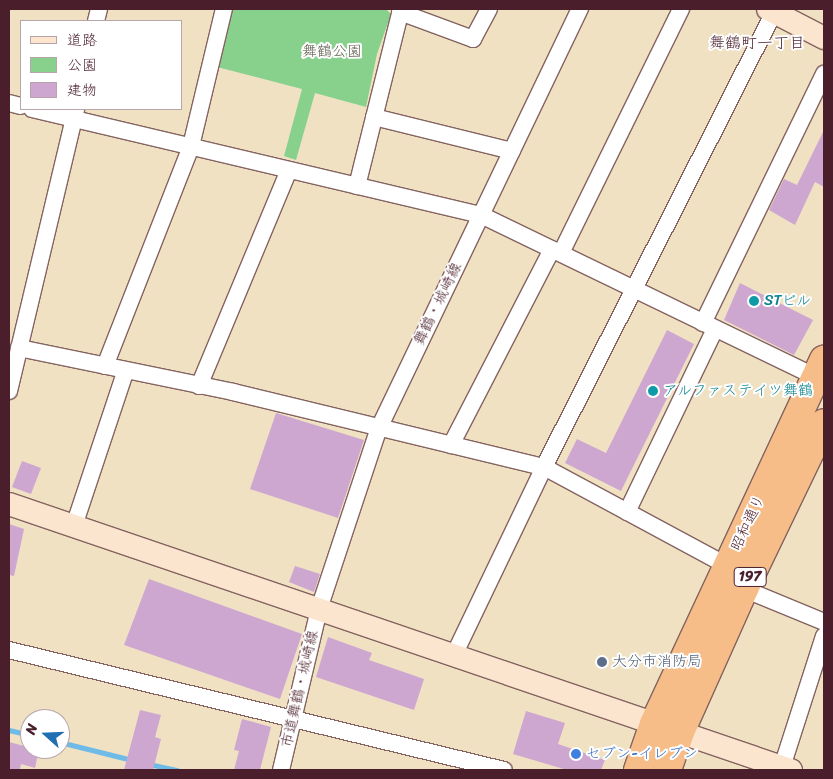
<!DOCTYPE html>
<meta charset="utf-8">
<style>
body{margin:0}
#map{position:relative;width:833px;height:779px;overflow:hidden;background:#f0e1c3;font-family:Sriracha,"Klee One",sans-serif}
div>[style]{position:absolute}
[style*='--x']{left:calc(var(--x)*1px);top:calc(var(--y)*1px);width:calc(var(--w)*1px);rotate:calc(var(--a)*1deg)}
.green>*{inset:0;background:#87d18d}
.stream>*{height:4.5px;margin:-2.25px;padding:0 2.25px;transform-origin:2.25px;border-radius:2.25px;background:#6fbbe8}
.building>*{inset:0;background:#cea7d1}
.roads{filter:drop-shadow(1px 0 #846360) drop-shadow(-1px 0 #846360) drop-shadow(0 1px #846360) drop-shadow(0 -1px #846360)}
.street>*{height:16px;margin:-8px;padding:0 8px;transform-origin:8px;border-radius:8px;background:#fff}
.secondary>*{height:22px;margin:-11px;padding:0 11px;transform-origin:11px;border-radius:11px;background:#fce5cf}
.highway>*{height:28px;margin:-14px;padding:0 14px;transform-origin:14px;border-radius:14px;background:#f7bd88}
.dots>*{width:14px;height:14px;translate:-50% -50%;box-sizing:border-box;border:2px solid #fff;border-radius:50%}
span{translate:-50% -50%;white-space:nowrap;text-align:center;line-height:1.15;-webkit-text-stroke:4px #fff;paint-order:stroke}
.shield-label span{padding:1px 4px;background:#fff;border:1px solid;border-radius:4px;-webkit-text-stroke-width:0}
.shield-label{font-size:14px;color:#4a1f2b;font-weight:700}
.park-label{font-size:15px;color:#5f5d4d}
.culture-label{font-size:15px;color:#0d838f}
.left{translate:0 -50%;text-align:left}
.street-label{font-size:15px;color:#4a1f2b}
.service-label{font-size:15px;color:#4e5e75}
.shop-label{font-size:15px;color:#366cbe}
.neighbourhood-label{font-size:16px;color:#4a1f2b}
.frame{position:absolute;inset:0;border:10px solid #4a1f2b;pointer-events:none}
.legend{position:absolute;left:20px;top:20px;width:162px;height:90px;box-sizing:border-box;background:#fff;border:1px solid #b7a5aa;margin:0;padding:6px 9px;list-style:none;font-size:15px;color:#4a1f2b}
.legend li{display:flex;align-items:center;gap:10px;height:25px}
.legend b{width:25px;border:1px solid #b7a5aa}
.north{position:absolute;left:20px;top:709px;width:50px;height:50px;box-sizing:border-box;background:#fff;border:1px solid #b7a5aa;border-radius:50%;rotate:290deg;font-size:14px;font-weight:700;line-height:20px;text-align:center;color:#4a1f2b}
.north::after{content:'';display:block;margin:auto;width:18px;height:22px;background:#1f6fb2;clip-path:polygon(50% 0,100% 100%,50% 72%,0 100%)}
</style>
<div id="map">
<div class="green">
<i style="clip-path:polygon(232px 9px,386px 9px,391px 14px,377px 54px,366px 107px,315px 93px,296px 160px,284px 156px,302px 89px,217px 67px)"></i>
</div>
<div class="stream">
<i style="--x:9;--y:730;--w:22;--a:13"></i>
<i style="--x:60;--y:742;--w:74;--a:14"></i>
<i style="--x:149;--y:764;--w:29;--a:12"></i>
</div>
<div class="building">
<i style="clip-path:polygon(824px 130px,824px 187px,815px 182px,795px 225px,769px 210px,784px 179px,797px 185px)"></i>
<i style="clip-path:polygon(740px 283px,813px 320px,794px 355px,724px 320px)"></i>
<i style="clip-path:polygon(667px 330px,694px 344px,621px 491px,565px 463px,577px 439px,606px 453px)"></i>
<i style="clip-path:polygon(276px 413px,364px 440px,338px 518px,250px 489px)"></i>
<i style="clip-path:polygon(22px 461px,41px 468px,31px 494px,12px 487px)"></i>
<i style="clip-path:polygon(9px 524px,24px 529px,14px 576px,9px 575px)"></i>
<i style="clip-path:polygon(295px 566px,320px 574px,314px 592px,289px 582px)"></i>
<i style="clip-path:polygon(149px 579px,302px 634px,280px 699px,124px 645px)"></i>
<i style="clip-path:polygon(328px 637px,372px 653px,369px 660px,424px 679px,414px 710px,316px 677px)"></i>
<i style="clip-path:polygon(140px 710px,161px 715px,155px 737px,161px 739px,153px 770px,124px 770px)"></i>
<i style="clip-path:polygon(526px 711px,565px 723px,558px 744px,605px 760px,601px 770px,567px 770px,513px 754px)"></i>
<i style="clip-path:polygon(242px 719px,271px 727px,260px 770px,234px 770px,239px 751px,234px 750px)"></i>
<i style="clip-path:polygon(9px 742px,39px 750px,35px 768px,21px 764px,20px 770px,9px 770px)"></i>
</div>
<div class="roads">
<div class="street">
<i style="--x:400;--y:12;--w:78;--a:20.3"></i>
<i style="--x:473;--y:39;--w:34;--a:-62"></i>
<i style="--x:96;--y:21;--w:12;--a:-76"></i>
<i style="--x:9;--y:103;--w:12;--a:14"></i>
<i style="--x:32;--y:109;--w:461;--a:13.3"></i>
<i style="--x:481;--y:215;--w:379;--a:25.8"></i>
<i style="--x:374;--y:117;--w:142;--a:13.8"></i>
<i style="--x:357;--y:186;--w:182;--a:-76"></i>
<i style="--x:561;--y:253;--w:272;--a:-63.8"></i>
<i style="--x:703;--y:323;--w:277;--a:-64.1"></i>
<i style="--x:19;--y:348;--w:218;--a:11.6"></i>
<i style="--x:233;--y:392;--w:320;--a:13.6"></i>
<i style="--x:544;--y:467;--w:209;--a:28.3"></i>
<i style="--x:105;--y:366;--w:236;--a:-68.6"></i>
<i style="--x:191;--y:146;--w:141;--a:-76.5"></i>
<i style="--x:199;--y:386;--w:234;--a:-67.4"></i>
<i style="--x:9;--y:391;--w:290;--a:-76.6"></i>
<i style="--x:451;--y:445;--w:220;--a:-62.7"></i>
<i style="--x:627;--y:512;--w:203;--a:-64.3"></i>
<i style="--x:74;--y:526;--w:164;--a:-71.6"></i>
<i style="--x:744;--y:589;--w:87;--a:22.4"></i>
<i style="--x:9;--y:650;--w:509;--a:13.63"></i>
<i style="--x:454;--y:655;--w:208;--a:-64.4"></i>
<i style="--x:544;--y:467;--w:510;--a:-63.18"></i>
<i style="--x:281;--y:770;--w:165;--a:-76.7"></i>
<i style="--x:319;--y:609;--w:191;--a:-71.7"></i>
<i style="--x:379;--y:428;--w:465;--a:-64.4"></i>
<i style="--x:781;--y:770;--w:141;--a:-72.2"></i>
</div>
<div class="secondary">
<i style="--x:768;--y:9;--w:63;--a:27.4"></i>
<i style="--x:9;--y:504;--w:826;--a:18.79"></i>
</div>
<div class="highway">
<i style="--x:638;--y:770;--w:49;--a:-70.8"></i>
<i style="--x:654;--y:724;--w:402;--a:-65"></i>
<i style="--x:667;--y:770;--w:40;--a:-71.1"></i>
<i style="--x:680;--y:732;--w:157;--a:-65.9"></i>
<i style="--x:744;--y:589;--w:184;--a:-64.3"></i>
</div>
</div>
<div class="dots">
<i style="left:754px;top:301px;background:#0f9aa8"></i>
<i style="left:653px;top:391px;background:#0f9aa8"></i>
<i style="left:602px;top:662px;background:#5c6f8a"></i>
<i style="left:576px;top:754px;background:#3f7fe0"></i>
</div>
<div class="shield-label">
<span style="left:750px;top:577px">197</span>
</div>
<div class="park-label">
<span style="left:332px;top:52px">舞鶴公園</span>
</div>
<div class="culture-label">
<span class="left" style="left:764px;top:301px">STビル</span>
<span class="left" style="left:663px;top:391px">アルファステイツ舞鶴</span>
</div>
<div class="street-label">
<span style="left:438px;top:304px;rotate:-64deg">舞鶴・城崎線</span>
<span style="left:748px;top:523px;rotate:-65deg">昭和通り</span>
<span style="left:300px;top:689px;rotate:-77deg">市道舞鶴・城崎線</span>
</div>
<div class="service-label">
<span class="left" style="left:612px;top:662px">大分市消防局</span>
</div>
<div class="shop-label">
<span class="left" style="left:586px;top:754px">セブン-イレブン</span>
</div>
<div class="neighbourhood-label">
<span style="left:757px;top:43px">舞鶴町一丁目</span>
</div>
<div class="frame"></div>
<ul class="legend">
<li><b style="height:6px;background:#fce5cf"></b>道路</li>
<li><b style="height:14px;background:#87d18d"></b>公園</li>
<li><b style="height:14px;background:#cea7d1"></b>建物</li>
</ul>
<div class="north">N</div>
</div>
